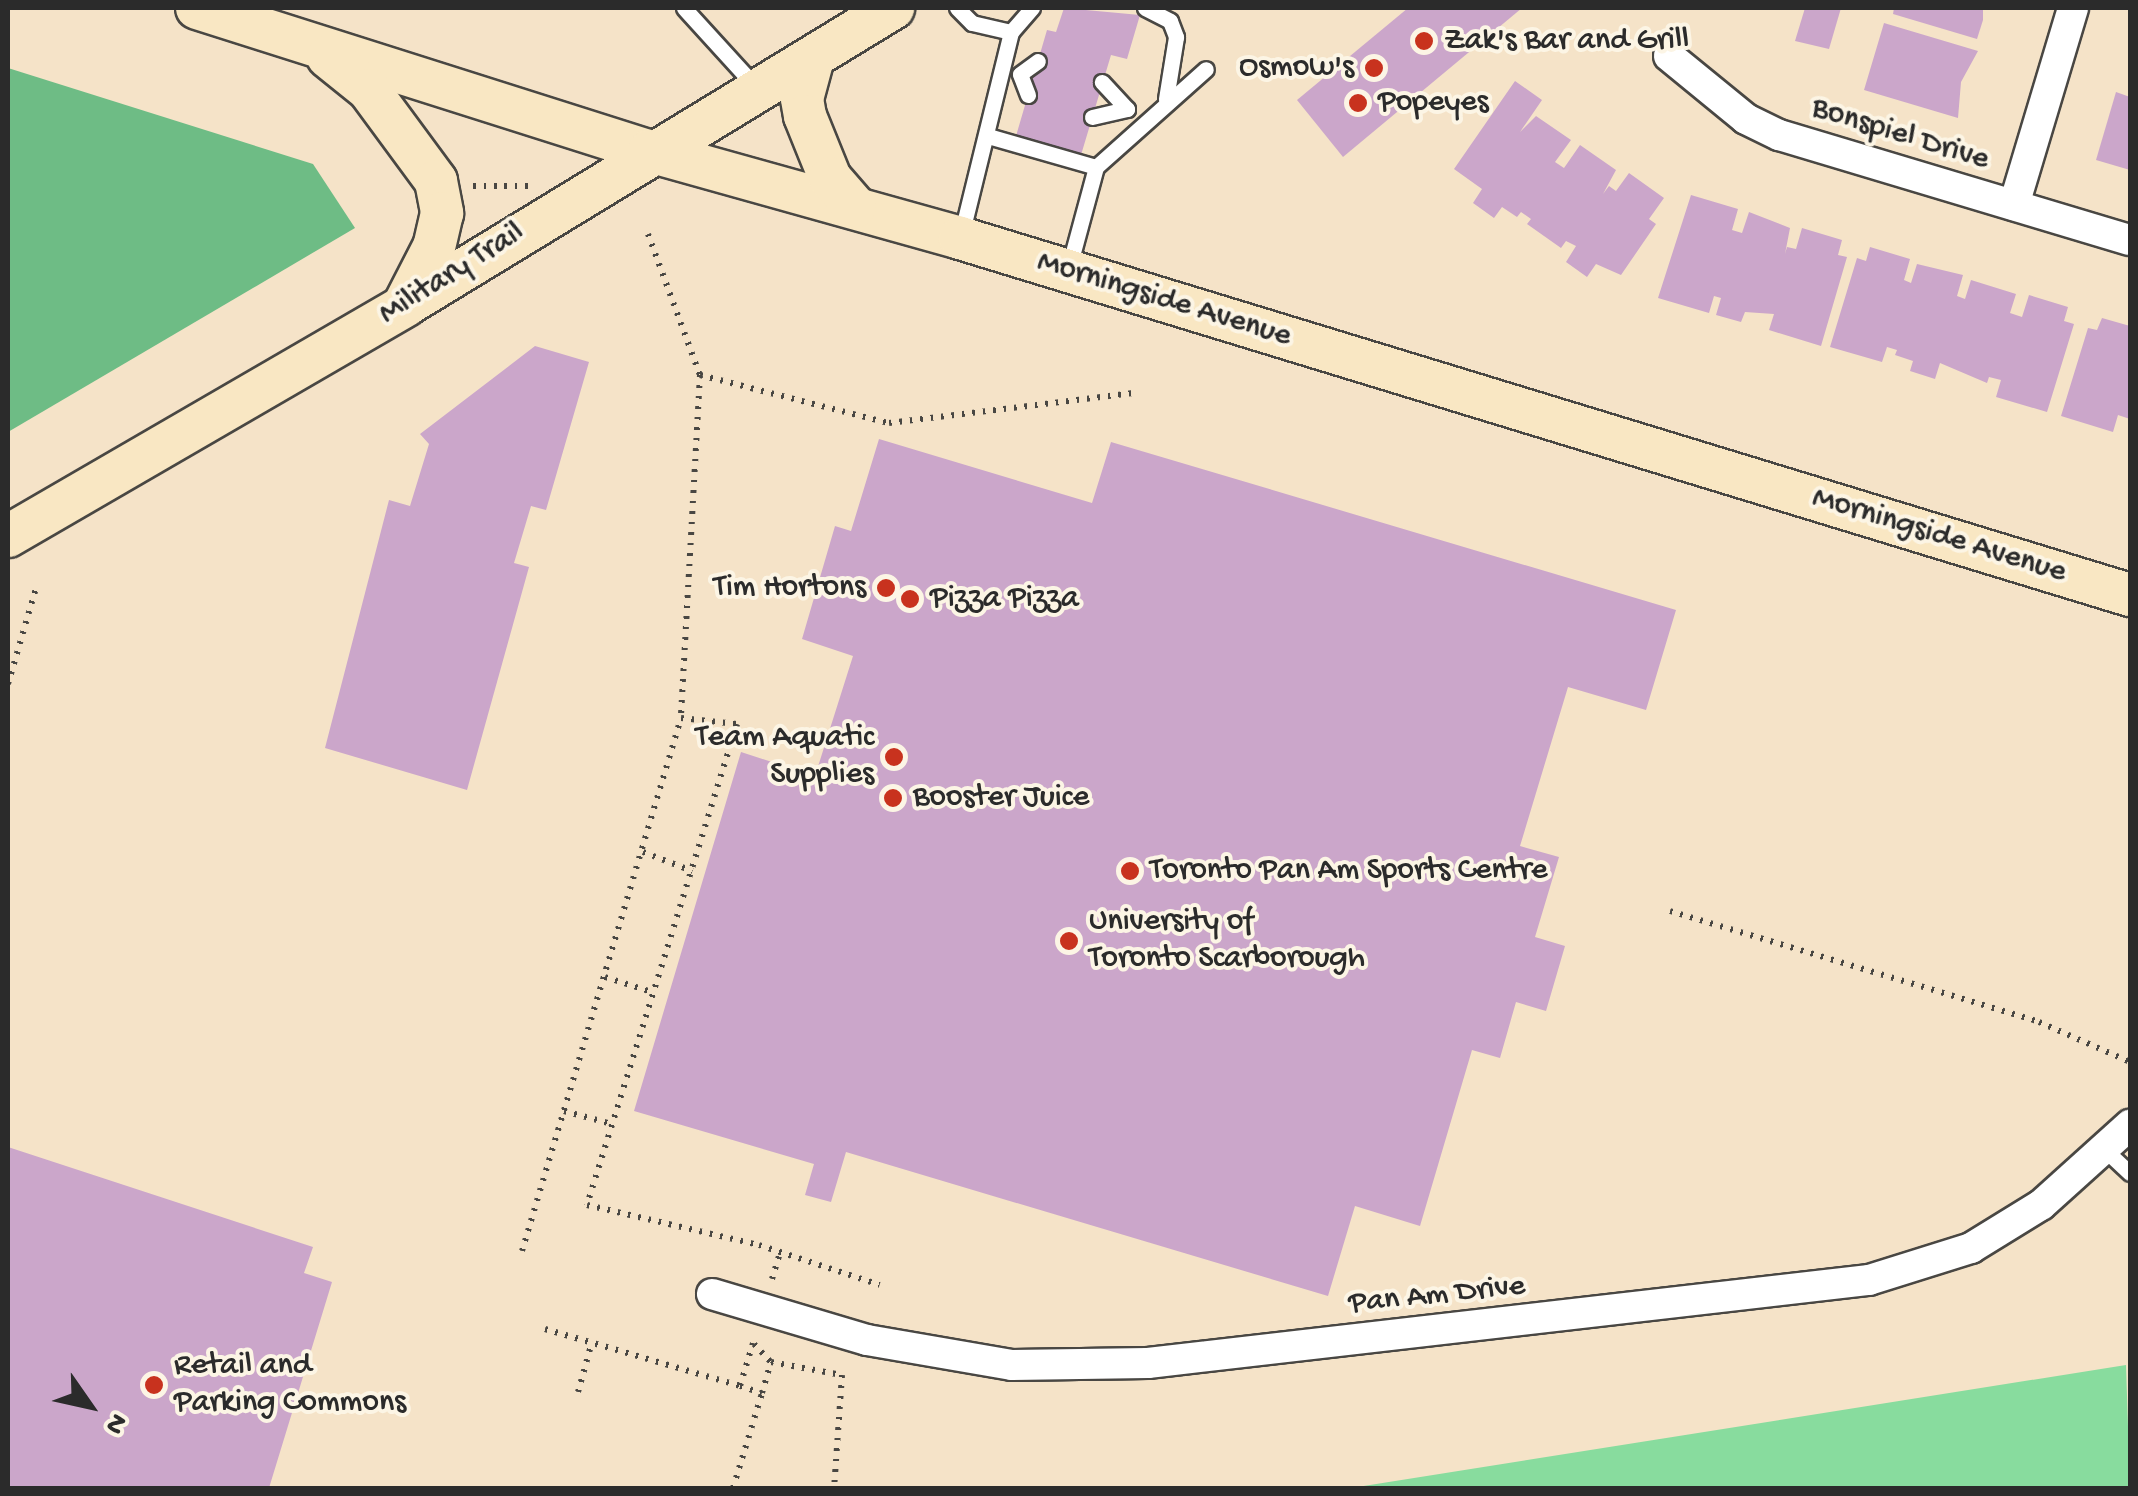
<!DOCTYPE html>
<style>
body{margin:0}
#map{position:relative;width:2138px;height:1496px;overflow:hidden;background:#f5e3c8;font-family:"Gochi Hand",sans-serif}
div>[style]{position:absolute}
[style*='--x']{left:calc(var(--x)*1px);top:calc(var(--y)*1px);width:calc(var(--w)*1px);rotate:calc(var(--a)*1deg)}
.green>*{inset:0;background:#88dc9e}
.forest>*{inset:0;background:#6ebc85}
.building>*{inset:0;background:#cba6ca}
.path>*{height:6px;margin-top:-3px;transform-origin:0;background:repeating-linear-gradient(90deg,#494743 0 2.5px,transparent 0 10.5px)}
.roads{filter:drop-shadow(2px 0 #494743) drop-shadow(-2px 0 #494743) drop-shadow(0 2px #494743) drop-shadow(0 -2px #494743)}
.lane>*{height:15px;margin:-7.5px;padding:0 7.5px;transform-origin:7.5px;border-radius:7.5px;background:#fff}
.street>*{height:30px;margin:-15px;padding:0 15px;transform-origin:15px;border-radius:15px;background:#fff}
.secondary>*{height:42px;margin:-21px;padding:0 21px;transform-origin:21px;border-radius:21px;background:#f9e7c3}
.dots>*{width:28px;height:28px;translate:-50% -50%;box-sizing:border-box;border:5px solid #fcf5e5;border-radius:50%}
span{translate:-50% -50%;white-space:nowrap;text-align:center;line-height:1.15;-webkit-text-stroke:8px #fcf5e5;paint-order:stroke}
.poi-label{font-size:32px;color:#2b2b2b}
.left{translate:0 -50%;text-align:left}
.right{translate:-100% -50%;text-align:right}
.street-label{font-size:32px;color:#2b2b2b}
.frame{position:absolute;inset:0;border:10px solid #2b2b2b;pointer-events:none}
.north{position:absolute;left:40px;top:1356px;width:100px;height:100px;-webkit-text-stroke:8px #fcf5e5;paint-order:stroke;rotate:124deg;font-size:28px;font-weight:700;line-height:40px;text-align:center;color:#2b2b2b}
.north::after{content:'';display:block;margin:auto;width:35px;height:45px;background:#2b2b2b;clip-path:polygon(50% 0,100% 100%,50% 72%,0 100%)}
</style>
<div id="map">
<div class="green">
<i style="clip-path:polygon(2126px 1365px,2130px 1488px,1351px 1488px)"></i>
</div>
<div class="forest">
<i style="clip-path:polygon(8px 68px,313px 164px,355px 228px,8px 432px)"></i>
</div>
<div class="building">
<i style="clip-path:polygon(1064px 8px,1140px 15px,1127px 59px,1111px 55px,1081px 155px,1016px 136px,1047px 30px,1056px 32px)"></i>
<i style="clip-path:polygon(1408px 8px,1522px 8px,1343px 157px,1297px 100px)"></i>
<i style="clip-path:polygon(1805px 8px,1841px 8px,1829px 49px,1795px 41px)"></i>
<i style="clip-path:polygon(1894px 8px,1983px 8px,1983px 20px,1977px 39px,1893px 14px)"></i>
<i style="clip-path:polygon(1884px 23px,1978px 51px,1961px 82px,1958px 118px,1864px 90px)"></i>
<i style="clip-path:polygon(1515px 81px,1542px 100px,1520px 132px,1536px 116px,1571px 140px,1555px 162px,1564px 168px,1580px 145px,1616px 170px,1603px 194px,1609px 186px,1616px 191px,1629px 173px,1664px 198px,1649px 219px,1656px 224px,1621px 275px,1596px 264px,1587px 277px,1566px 262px,1576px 246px,1566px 241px,1561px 248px,1527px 224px,1531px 219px,1521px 212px,1517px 217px,1502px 207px,1494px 218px,1473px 203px,1482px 189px,1454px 169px)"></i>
<i style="clip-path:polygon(2116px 92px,2130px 97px,2130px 170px,2096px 160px)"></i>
<i style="clip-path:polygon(1691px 195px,1738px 209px,1732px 230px,1742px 233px,1749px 212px,1790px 228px,1785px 254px,1787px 247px,1796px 249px,1802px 228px,1842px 240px,1838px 255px,1847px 257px,1821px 346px,1769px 330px,1774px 314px,1745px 312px,1741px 322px,1716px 315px,1721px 298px,1714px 296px,1709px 313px,1658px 298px)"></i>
<i style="clip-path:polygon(1870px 247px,1910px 259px,1904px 280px,1911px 283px,1917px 264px,1963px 275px,1957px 296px,1965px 299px,1971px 280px,2016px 294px,2010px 313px,2022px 317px,2029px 295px,2068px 307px,2064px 321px,2074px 324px,2047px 412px,1996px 397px,2001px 380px,1989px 377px,1987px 383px,1940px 363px,1935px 379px,1910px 371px,1913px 361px,1895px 355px,1897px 350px,1887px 347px,1882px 362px,1830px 347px,1857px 258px,1866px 261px)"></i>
<i style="clip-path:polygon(2102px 318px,2130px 326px,2130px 419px,2118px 415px,2113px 432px,2061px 416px,2088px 328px,2097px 330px)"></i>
<i style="clip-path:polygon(535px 346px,589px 362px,546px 510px,531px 506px,514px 563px,529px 567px,467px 790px,325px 748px,389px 500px,410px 506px,429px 444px,420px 434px)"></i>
<i style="clip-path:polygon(879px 439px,1092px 503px,1111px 442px,1676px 610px,1646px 710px,1568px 687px,1520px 846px,1559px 857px,1535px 937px,1565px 946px,1546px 1011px,1516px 1002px,1500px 1058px,1472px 1050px,1420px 1226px,1355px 1206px,1328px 1296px,846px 1152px,831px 1202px,805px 1195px,814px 1164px,634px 1111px,741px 752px,815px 776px,853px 656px,802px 639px,835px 526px,851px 531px)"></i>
<i style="clip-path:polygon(8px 1147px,313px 1247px,304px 1273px,332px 1282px,269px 1488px,8px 1488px)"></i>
</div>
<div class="path">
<i style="--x:473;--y:186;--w:56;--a:0"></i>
<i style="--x:648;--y:234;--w:150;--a:69.8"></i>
<i style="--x:700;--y:375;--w:344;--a:93.2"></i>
<i style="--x:681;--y:718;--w:56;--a:6.1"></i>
<i style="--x:737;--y:724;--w:504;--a:107.32"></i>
<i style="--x:587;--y:1205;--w:177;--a:13.1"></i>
<i style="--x:759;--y:1245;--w:127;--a:18.3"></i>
<i style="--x:700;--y:375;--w:195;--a:14.3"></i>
<i style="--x:889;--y:423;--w:248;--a:-7"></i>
<i style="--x:8;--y:684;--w:100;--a:-73.7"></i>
<i style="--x:643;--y:852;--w:53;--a:21.2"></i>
<i style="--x:1670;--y:911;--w:385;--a:16.7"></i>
<i style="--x:2039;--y:1022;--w:99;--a:23.7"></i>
<i style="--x:605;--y:977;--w:52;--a:17.7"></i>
<i style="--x:564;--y:1111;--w:50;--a:15.2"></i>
<i style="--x:522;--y:1251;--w:556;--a:-73.39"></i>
<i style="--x:772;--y:1279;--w:28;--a:-73"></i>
<i style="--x:545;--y:1329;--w:203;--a:16.3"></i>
<i style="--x:753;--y:1343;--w:45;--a:106.8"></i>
<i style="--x:740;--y:1386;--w:23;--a:18"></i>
<i style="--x:762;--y:1393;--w:32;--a:-74"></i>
<i style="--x:754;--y:1344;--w:25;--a:47"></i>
<i style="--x:771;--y:1362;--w:72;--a:10.4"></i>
<i style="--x:842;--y:1375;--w:113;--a:94"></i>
<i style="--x:578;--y:1392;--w:52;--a:-74.4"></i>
<i style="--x:733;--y:1488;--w:99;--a:-73"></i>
</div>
<div class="roads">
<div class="lane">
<i style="--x:684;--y:8;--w:105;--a:47.7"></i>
<i style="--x:957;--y:8;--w:21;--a:45"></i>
<i style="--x:972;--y:23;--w:40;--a:13"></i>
<i style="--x:1011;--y:32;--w:209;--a:103.8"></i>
<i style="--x:1145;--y:8;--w:28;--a:27"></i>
<i style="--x:1170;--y:21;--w:17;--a:69"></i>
<i style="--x:1176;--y:37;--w:63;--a:99.2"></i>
<i style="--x:1011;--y:32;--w:32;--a:-49"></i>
<i style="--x:1028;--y:95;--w:22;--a:-111"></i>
<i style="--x:1020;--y:74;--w:22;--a:-36"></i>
<i style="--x:1092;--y:117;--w:36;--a:-13"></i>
<i style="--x:1127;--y:109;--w:37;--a:-133"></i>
<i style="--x:988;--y:136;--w:112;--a:16"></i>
<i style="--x:1069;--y:267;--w:104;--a:-74.9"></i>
<i style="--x:1096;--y:167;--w:147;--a:-41.7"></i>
<i style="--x:2104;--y:1149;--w:35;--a:43"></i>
</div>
<div class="street">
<i style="--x:1669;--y:56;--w:99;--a:39.3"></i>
<i style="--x:1746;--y:119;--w:37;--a:26"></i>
<i style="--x:1779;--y:135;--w:366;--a:16.7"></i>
<i style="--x:2014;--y:205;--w:206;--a:-73.3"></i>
<i style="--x:712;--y:1294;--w:162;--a:16.5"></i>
<i style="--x:867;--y:1340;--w:147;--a:9.8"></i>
<i style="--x:1012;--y:1365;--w:136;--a:-0.8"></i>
<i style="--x:1148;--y:1363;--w:726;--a:-6.57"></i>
<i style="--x:1869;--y:1280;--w:107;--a:-17.4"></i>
<i style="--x:1971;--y:1248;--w:82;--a:-31.6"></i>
<i style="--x:2041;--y:1205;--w:120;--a:-42"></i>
</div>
<div class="secondary">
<i style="--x:197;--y:8;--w:474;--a:17.6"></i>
<i style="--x:649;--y:151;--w:323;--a:15.6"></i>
<i style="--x:960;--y:238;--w:1223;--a:16.97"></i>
<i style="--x:328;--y:57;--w:53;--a:38.8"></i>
<i style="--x:369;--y:90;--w:113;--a:53.6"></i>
<i style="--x:436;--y:181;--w:33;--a:79"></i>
<i style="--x:442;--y:213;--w:35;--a:103"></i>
<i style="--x:434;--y:247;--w:65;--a:117.3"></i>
<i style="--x:813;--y:58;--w:42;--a:105"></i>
<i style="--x:802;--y:99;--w:17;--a:80"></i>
<i style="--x:805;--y:116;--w:67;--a:68"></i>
<i style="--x:830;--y:178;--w:38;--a:49"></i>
<i style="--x:8;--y:536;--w:458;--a:-30.1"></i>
<i style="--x:404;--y:306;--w:573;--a:-31.36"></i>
</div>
</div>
<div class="dots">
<i style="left:1424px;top:41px;background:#c8321e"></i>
<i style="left:1374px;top:68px;background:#c8321e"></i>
<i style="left:1358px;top:103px;background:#c8321e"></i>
<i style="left:886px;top:588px;background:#c8321e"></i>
<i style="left:910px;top:599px;background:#c8321e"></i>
<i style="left:894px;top:757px;background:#c8321e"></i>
<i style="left:893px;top:798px;background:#c8321e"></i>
<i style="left:1130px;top:871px;background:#c8321e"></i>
<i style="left:1069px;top:941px;background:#c8321e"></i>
<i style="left:154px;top:1385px;background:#c8321e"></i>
</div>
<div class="poi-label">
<span class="left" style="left:1444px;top:41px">Zak's Bar and Grill</span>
<span class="right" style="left:1354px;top:68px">Osmow's</span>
<span class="left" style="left:1378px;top:103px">Popeyes</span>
<span class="right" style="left:866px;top:588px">Tim Hortons</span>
<span class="left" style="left:930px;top:599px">Pizza Pizza</span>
<span class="right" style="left:874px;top:757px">Team Aquatic<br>Supplies</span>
<span class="left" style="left:913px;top:798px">Booster Juice</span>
<span class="left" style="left:1150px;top:871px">Toronto Pan Am Sports Centre</span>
<span class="left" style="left:1089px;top:941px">University of<br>Toronto Scarborough</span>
<span class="left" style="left:174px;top:1385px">Retail and<br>Parking Commons</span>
</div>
<div class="street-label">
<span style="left:1900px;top:135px;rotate:17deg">Bonspiel Drive</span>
<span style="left:452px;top:274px;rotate:-32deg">Military Trail</span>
<span style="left:1164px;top:300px;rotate:17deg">Morningside Avenue</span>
<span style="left:1939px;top:536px;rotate:17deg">Morningside Avenue</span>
<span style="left:1437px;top:1296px;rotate:-6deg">Pan Am Drive</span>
</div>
<div class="frame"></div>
<div class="north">N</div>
</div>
